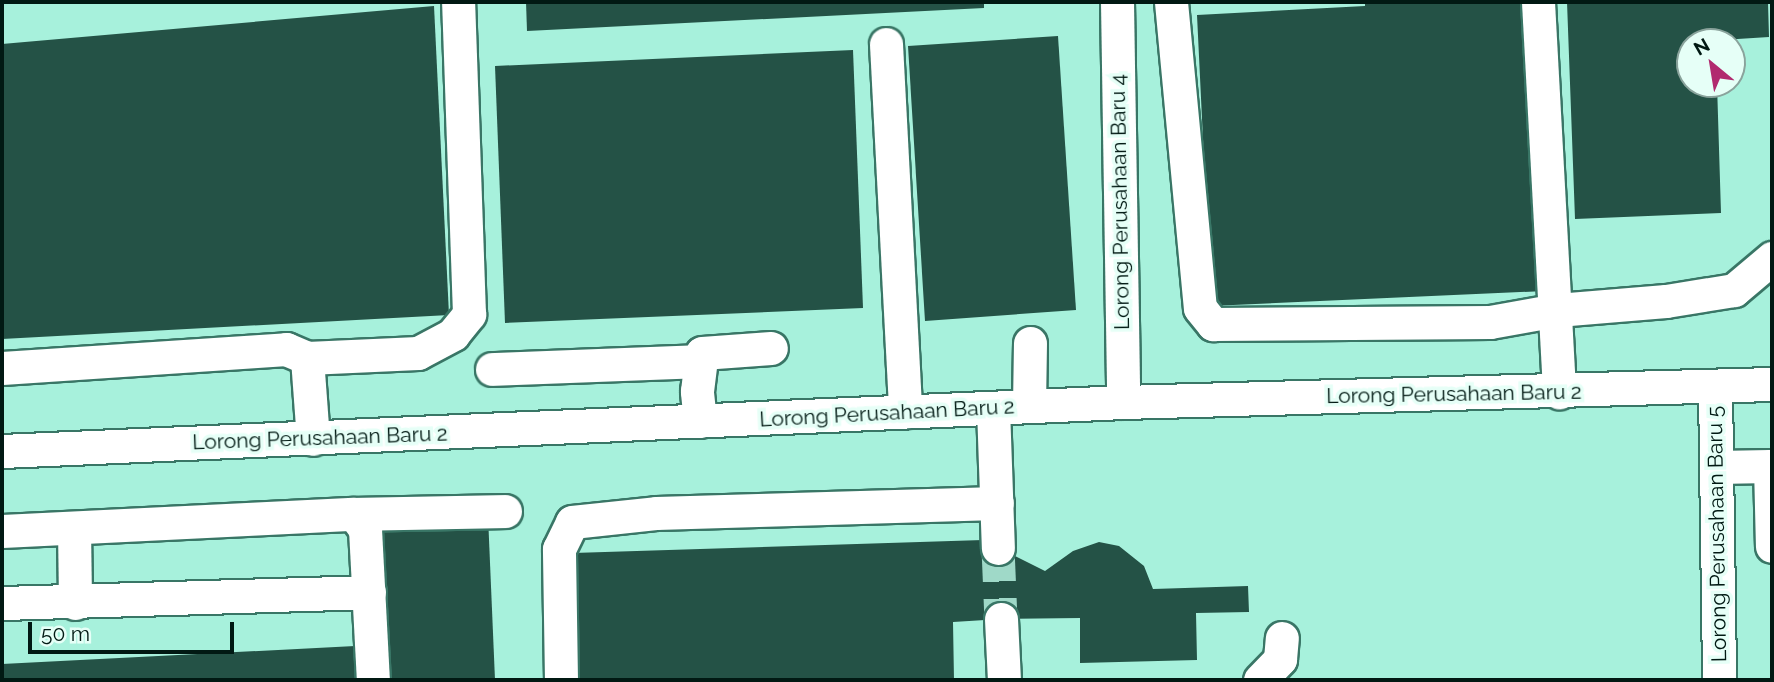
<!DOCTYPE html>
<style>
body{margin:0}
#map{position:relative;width:1774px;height:682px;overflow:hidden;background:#bbfbe8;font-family:Raleway,sans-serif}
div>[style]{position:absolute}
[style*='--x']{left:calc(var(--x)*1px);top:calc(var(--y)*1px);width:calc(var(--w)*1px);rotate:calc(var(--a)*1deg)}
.built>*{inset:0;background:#a7f1dc}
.building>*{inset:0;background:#245246}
.minor-tunnel>*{height:33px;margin-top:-16.5px;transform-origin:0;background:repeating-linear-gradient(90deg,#9fd9c8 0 33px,transparent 0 50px)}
.roads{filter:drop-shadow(2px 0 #397666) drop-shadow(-2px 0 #397666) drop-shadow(0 2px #397666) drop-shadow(0 -2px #397666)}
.minor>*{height:33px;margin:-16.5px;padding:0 16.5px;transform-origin:16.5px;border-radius:16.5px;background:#fff}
span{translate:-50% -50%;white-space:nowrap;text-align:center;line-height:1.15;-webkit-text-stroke:7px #e6fff7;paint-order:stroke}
.street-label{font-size:21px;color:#011913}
.frame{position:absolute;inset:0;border:4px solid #011913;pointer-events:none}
.north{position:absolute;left:1676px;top:28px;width:70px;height:70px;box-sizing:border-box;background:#e6fff7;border:2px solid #8aa39c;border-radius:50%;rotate:330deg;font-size:19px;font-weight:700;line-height:28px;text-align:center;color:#011913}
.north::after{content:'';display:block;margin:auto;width:24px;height:32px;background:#b12a6f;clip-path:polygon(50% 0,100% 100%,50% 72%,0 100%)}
.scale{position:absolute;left:28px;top:622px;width:206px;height:32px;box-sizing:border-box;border:4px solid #011913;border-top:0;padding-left:9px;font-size:21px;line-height:24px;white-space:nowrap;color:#011913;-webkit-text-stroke:5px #e6fff7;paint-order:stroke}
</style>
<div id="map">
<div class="built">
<i style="clip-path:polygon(evenodd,2px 2px,1772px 2px,1772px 680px,2px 680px,2px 2px,1690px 42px,1732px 42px,1732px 84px,1690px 84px,1690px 42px)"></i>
</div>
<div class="building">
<i style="clip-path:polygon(526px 2px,984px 2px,984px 8px,527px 31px)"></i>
<i style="clip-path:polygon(1365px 2px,1528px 2px,1545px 291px,1211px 306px,1197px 15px,1365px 6px)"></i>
<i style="clip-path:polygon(1567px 2px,1768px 2px,1769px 37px,1690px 42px,1690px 84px,1717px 84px,1721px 213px,1575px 219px)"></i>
<i style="clip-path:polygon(434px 6px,449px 315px,2px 339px,2px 44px)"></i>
<i style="clip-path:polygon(1058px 36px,1076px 310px,925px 321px,908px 46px)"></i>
<i style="clip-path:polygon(853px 50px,863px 308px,505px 323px,495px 66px)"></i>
<i style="clip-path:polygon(488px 516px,495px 680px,381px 680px,375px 522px)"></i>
<i style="clip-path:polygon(983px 540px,1045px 571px,1073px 551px,1099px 542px,1119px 546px,1144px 566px,1153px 589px,1248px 586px,1249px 612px,1196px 613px,1197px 660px,1080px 663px,1080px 618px,1001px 619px,953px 622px,954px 680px,576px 680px,573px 553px)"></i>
<i style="clip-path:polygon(355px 646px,356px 680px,2px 680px,2px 664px)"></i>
</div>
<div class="minor-tunnel">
<i style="--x:998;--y:548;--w:71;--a:87.6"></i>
</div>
<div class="roads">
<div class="minor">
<i style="--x:1117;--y:2;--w:400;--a:89.1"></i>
<i style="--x:1171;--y:2;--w:307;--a:84.6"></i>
<i style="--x:1200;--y:308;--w:21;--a:51"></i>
<i style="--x:1213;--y:324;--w:277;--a:-0.4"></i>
<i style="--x:1490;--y:322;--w:68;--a:-10.2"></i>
<i style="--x:1557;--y:310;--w:109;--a:-4.7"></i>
<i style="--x:1666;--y:301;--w:69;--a:-9.2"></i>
<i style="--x:1734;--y:290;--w:50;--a:-40.1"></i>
<i style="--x:1538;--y:2;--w:391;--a:86.9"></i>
<i style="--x:886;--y:44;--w:368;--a:87"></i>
<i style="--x:307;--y:358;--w:111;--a:-2.6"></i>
<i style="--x:418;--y:353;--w:40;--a:-28"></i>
<i style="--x:453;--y:334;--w:26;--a:-51"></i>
<i style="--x:469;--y:314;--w:312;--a:-92"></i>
<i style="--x:2;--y:368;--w:285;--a:-3.8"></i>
<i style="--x:286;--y:349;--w:23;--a:23"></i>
<i style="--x:307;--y:358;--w:81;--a:85.8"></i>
<i style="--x:492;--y:369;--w:207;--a:-2.2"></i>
<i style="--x:1715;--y:387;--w:293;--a:89.2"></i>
<i style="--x:1029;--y:406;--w:63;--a:-89.1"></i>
<i style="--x:993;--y:408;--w:140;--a:88"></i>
<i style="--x:700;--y:421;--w:30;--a:-96"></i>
<i style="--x:697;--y:391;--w:38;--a:-83"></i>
<i style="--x:702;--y:353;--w:69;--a:-4.1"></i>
<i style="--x:2;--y:451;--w:1122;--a:-2.5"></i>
<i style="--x:1123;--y:402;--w:649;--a:-1.59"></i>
<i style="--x:1716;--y:467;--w:54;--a:-1.1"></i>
<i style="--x:1770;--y:466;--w:80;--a:88.6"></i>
<i style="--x:354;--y:514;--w:151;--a:-1.1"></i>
<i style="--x:74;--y:528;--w:75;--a:89.2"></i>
<i style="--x:2;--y:531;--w:352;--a:-2.8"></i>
<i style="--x:354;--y:514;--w:19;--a:54"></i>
<i style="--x:365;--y:529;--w:151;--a:87"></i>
<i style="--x:2;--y:603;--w:367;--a:-1.7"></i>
<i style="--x:1001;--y:619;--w:61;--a:87.2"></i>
<i style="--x:561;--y:680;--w:131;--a:-90.9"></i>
<i style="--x:559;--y:549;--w:30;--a:-64"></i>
<i style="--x:572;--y:522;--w:84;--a:-6.1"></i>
<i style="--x:656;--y:513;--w:341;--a:-1.7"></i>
<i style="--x:1260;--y:680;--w:29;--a:-46"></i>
<i style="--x:1280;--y:659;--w:21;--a:-85"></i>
</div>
</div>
<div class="street-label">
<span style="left:1120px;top:202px;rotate:-91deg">Lorong Perusahaan Baru 4</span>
<span style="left:1454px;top:394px;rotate:-1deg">Lorong Perusahaan Baru 2</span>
<span style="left:887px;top:413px;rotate:-3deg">Lorong Perusahaan Baru 2</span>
<span style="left:320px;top:438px;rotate:-2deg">Lorong Perusahaan Baru 2</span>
<span style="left:1717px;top:534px;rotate:-91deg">Lorong Perusahaan Baru 5</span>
</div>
<div class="frame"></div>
<div class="north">N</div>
<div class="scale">50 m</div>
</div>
